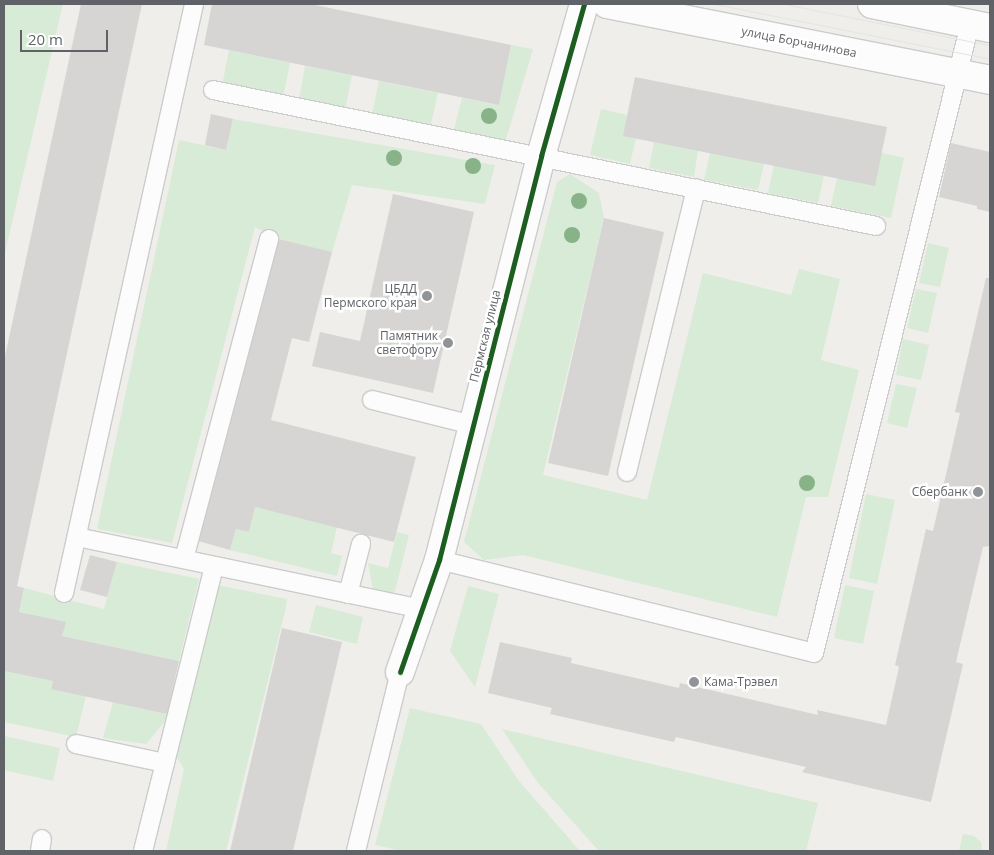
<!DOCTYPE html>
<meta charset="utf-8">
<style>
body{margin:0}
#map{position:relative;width:994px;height:855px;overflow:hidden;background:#efeeea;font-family:"Open Sans",sans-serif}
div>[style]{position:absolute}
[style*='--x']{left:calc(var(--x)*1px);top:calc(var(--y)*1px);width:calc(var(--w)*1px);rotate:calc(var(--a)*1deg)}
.green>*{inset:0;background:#d8ebd6}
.building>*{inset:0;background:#d6d5d3}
.roads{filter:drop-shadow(1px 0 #cbcccc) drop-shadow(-1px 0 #cbcccc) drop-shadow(0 1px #cbcccc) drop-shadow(0 -1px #cbcccc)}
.service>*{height:18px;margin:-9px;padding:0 9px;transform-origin:9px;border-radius:9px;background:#fdfcfc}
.minor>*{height:28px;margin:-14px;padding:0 14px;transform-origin:14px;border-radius:14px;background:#fdfcfc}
.secondary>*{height:28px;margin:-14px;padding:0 14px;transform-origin:14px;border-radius:14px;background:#fdfcfc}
.tram>*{height:1px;margin:-0.5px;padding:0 0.5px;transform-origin:0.5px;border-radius:0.5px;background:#e4e4e4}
.cycleway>*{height:5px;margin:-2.5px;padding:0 2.5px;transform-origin:2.5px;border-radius:2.5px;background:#1b5e20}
.trees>*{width:16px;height:16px;margin:-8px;border-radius:50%;background:#88b388}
.dots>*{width:14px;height:14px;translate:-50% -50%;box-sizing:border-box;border:2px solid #fff;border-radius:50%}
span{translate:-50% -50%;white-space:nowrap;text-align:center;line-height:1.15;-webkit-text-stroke:5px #fff;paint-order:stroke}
.street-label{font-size:12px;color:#5f6368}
.poi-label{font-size:12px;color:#5f6368}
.right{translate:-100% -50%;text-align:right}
.left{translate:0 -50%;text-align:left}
.frame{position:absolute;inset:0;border:5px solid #5f6368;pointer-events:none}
.scale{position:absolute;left:20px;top:30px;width:88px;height:22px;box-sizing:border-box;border:2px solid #5f6368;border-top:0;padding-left:6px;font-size:15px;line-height:18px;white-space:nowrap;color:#5f6368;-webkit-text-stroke:4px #fff;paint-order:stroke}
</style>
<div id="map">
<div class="green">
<i style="clip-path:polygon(4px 4px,63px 4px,4px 257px)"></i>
<i style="clip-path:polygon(511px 45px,533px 49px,505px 143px,453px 133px,462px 98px,499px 105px)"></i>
<i style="clip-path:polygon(229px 50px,290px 63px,283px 98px,222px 86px)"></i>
<i style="clip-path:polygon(305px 66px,352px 75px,345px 110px,299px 100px)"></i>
<i style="clip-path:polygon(379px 81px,438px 93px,430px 128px,372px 115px)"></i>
<i style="clip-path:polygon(601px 109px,627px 115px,636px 138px,630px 164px,590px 155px)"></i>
<i style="clip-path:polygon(233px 119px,495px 165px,485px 204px,352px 185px,332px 252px,275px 238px,255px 227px,172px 543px,97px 529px,179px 140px,226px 150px)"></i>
<i style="clip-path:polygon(654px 142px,698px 150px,694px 177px,649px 168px)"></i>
<i style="clip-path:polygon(710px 153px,764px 164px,758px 190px,704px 180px)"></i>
<i style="clip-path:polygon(882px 153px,904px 158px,891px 218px,831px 206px,837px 178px)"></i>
<i style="clip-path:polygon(774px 165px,824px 175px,818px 203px,768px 193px)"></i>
<i style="clip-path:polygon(570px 174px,599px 193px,604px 218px,543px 475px,647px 500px,703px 273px,791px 295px,799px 269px,840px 279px,821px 360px,859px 370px,828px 497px,806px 497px,777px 617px,523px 555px,484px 560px,464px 542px,557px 182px)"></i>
<i style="clip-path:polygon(928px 243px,949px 248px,940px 287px,919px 283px)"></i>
<i style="clip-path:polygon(916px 289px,937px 293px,928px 333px,907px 328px)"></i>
<i style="clip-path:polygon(903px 339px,929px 345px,921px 380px,896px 375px)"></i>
<i style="clip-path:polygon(896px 384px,917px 388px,907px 428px,887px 423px)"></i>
<i style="clip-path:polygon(866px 494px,895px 500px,877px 584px,849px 578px)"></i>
<i style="clip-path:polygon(255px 507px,337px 527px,331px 553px,342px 556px,337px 576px,230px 550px,236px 529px,249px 532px)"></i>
<i style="clip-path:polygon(397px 532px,409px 535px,395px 591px,391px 593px,373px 591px,368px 563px,388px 568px)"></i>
<i style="clip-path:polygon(117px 562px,199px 579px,179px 661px,62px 636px,65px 623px,19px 612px,24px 588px,104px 609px)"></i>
<i style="clip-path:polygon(207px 583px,287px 599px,286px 607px,226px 851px,166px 851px,184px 769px,163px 736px,196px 599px,200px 589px)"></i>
<i style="clip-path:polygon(845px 585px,874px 591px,863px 644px,834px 638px)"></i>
<i style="clip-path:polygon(468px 586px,499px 594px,475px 687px,450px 651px)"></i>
<i style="clip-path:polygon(316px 605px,363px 617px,357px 644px,309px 632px)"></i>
<i style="clip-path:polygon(4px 671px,53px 681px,51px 688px,86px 696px,76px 737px,4px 722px)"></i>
<i style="clip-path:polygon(113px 702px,167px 714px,166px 720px,146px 744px,103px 738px)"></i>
<i style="clip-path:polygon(410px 708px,481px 724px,519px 781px,580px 851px,402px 851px,375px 845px)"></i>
<i style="clip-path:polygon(502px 729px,818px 803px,806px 851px,599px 851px,538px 783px)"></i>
<i style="clip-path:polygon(4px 736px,60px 748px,53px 781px,4px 770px)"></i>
<i style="clip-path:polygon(963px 834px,974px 836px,981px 842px,982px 851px,959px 851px)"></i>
</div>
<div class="building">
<i style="clip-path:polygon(81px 4px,142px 4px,17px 586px,24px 588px,19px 612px,66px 622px,62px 636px,179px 661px,167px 714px,51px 689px,53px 681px,4px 671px,4px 361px)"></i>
<i style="clip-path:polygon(212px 4px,310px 4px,511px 45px,499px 105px,204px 45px)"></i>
<i style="clip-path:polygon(635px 77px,887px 127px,875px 186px,623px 136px)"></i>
<i style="clip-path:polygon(211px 114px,233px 119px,226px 150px,205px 145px)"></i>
<i style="clip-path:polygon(951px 143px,990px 152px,990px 212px,977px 209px,977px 206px,939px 197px)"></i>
<i style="clip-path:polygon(393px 194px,474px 212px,433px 393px,312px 366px,320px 332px,360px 341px)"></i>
<i style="clip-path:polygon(604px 218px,664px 232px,608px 476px,548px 463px)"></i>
<i style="clip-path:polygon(275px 238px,332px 252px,309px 342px,292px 338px,271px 420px,416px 457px,394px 542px,255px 507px,249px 532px,236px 529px,230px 550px,198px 541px)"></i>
<i style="clip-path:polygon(986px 278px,990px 278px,990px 546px,983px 547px,956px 662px,963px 664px,931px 802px,802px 772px,806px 767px,676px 737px,674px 742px,550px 714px,552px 708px,488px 693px,500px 642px,572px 658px,571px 663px,679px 688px,680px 683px,818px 715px,817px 710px,886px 725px,899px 667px,895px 665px,926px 529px,933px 531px,960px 413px,955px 412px)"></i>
<i style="clip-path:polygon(90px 555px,117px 562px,107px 597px,80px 590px)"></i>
<i style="clip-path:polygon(282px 628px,342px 642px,293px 851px,230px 851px)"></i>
</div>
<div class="roads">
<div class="service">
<i style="--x:213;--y:90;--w:677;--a:11.59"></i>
<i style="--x:372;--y:400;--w:104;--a:13.9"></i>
<i style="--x:627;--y:472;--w:292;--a:-76.3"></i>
<i style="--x:77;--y:537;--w:351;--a:11.8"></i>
<i style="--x:184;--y:559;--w:331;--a:-75.1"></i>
<i style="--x:439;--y:560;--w:386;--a:13.9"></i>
<i style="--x:814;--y:653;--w:648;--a:-76.07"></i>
<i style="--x:64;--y:593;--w:603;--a:-77.55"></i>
<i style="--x:348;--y:594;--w:52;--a:-75.4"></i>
<i style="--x:76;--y:744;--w:91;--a:12.1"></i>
<i style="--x:165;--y:763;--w:203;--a:-76"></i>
<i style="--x:40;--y:851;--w:12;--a:-81"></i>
<i style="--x:143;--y:851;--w:91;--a:-76"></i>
<i style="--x:356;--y:851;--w:184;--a:-76.2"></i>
</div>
<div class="minor">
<i style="--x:400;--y:672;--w:119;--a:-70.8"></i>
<i style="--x:439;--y:560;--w:417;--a:-75.8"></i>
<i style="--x:541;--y:156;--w:158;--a:-74.2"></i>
</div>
<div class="secondary">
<i style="--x:607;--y:4;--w:390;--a:11.2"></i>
<i style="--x:872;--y:4;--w:120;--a:11.5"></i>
</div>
</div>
<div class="tram">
<i style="--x:715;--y:4;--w:280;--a:11.3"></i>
<i style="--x:784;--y:4;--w:210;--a:11.3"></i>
</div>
<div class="cycleway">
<i style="--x:400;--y:672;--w:119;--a:-70.8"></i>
<i style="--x:439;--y:560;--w:417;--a:-75.8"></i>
<i style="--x:541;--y:156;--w:158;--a:-74.2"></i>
</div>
<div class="trees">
<i style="left:489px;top:116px"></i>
<i style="left:394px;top:158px"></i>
<i style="left:473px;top:166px"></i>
<i style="left:579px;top:201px"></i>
<i style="left:572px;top:235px"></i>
<i style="left:807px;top:483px"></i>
</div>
<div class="dots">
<i style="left:427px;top:296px;background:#919496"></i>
<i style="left:448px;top:343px;background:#919496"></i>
<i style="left:978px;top:492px;background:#919496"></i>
<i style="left:694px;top:682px;background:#919496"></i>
</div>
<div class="street-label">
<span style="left:799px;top:42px;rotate:11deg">улица Борчанинова</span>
<span style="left:485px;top:336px;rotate:-76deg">Пермская улица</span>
</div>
<div class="poi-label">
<span class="right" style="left:417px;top:296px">ЦБДД<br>Пермского края</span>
<span class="right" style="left:438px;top:343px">Памятник<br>светофору</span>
<span class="right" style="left:968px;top:492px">Сбербанк</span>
<span class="left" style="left:704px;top:682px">Кама-Трэвел</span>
</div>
<div class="frame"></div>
<div class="scale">20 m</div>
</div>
